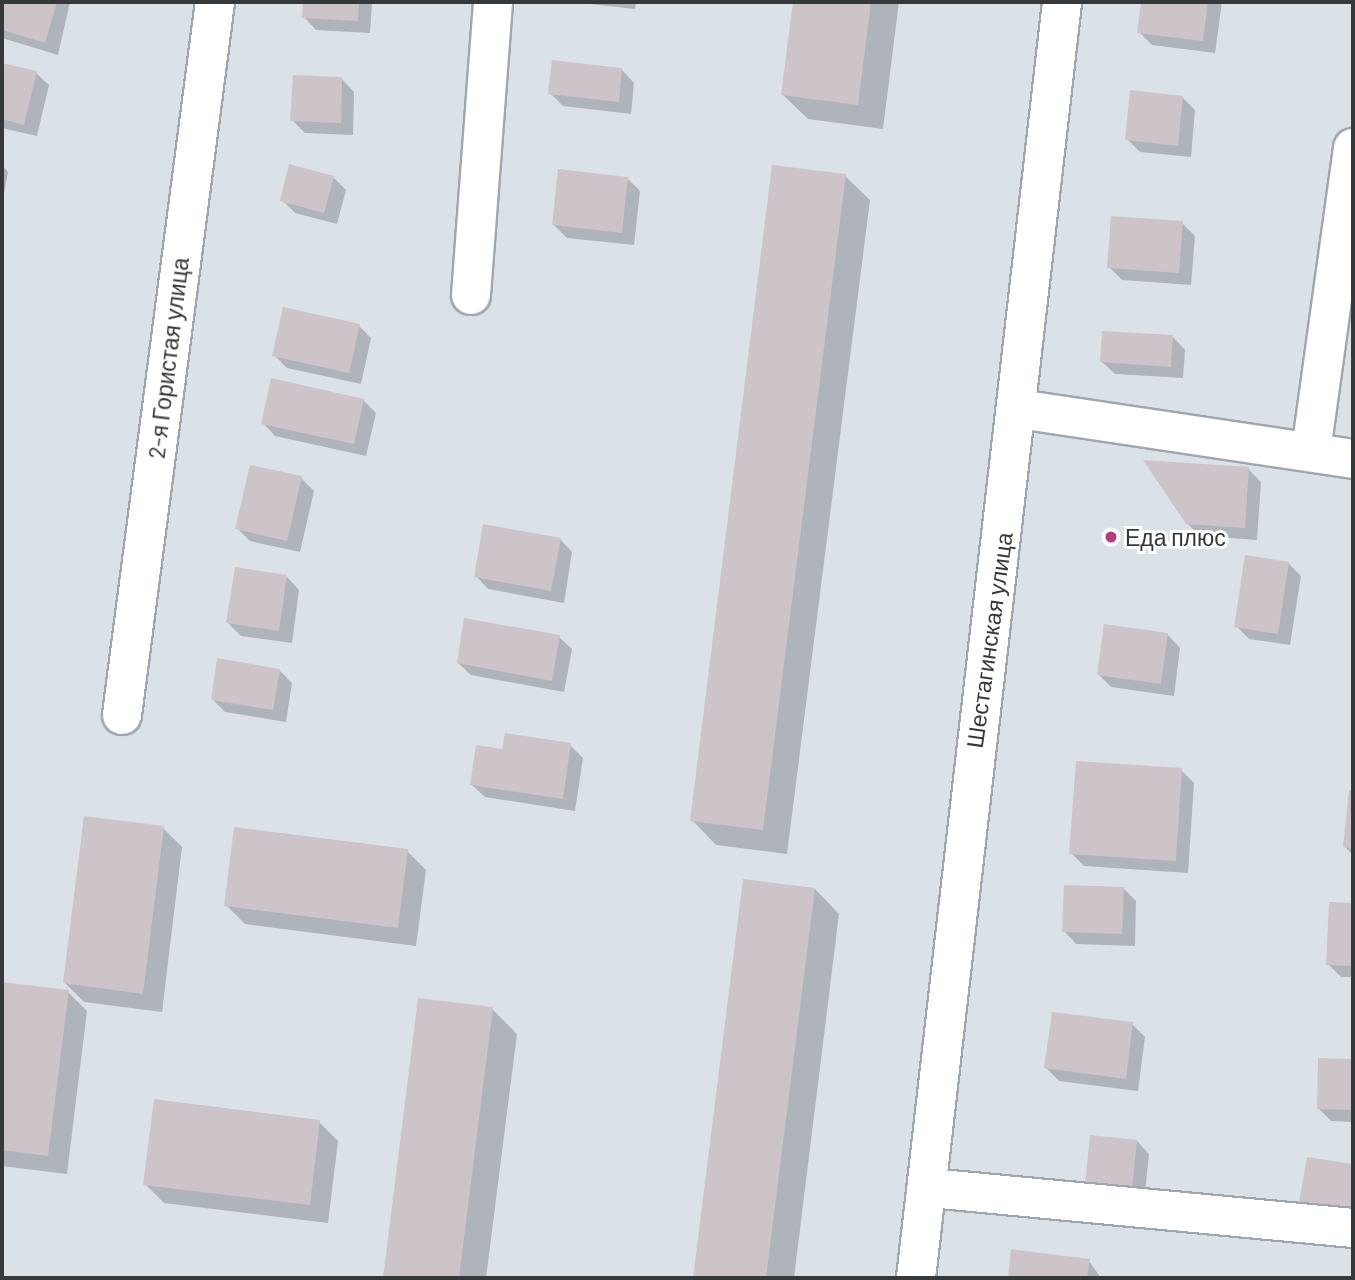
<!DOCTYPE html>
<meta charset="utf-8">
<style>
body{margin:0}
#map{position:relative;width:1355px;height:1280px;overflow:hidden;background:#dae2e8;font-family:Barlow,sans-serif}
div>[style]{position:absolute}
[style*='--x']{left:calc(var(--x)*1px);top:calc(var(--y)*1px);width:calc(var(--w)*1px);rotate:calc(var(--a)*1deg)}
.shadow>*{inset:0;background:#0003}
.building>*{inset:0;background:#ccc4c9}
.roads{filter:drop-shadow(2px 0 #a0a6ad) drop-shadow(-2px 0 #a0a6ad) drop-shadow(0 2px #a0a6ad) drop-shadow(0 -2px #a0a6ad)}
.minor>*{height:38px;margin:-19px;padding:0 19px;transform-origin:19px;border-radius:19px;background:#fff}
.major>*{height:38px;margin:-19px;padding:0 19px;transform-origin:19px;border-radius:19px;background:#fff}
.dots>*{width:19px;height:19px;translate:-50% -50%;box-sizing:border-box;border:4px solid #fff;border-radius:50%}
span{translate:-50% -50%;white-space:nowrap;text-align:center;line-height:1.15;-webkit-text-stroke:6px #fff;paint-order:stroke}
.street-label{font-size:23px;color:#36393b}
.poi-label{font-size:23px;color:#36393b}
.left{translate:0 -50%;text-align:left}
.frame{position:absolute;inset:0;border:4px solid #36393b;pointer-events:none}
</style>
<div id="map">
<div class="shadow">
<i style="clip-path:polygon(2px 2px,70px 2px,58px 55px,2px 38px)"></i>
<i style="clip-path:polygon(304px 2px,372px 2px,370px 33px,316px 30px,304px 17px)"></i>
<i style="clip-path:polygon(572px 2px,636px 2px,635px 9px)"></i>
<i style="clip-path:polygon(794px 2px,899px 2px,883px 129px,808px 119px,783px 95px)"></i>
<i style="clip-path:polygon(1142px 2px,1222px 2px,1215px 53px,1152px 45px,1139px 32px)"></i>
<i style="clip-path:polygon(2px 65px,36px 73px,49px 85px,37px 136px,2px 128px)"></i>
<i style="clip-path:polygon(622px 70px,634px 83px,631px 114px,563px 106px,550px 93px)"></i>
<i style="clip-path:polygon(342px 79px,354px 92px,353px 135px,305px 133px,292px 120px)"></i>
<i style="clip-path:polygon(1182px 97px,1195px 110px,1191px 157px,1140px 152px,1127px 139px)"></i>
<i style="clip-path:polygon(2px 165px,8px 172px,2px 203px)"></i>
<i style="clip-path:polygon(845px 176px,870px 200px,787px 854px,716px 845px,692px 820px)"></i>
<i style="clip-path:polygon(333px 177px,346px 190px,337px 224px,295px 213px,282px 200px)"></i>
<i style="clip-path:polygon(627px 178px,640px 191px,634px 245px,567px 238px,554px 225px)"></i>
<i style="clip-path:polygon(1182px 223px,1195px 236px,1191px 285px,1122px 280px,1109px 267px)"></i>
<i style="clip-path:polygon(359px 326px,371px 338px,361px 384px,287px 368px,274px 355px)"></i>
<i style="clip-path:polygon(1173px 337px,1185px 350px,1183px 378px,1115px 374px,1102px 362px)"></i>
<i style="clip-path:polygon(363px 400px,376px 413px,366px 456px,275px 436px,263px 423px)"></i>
<i style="clip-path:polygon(1248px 469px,1261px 482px,1257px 540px,1200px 536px,1187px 523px)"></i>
<i style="clip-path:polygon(301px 478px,314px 491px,300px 552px,250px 541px,237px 528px)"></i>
<i style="clip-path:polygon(560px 539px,572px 552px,564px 603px,488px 589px,476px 576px)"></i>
<i style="clip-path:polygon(1288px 563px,1301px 576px,1290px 645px,1249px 639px,1236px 626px)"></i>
<i style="clip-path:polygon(287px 577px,299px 590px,292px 643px,241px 636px,228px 623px)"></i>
<i style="clip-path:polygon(1168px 635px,1180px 648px,1174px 696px,1111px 687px,1099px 675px)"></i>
<i style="clip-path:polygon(559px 637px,572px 649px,564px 692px,471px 675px,458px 663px)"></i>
<i style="clip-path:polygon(279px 670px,292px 683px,286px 722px,225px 712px,212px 699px)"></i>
<i style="clip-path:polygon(570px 745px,583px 758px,575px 811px,485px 797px,472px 785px,504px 751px)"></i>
<i style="clip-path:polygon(1181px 770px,1194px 783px,1188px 873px,1084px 866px,1071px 853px)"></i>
<i style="clip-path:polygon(1350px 792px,1353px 792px,1353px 855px,1345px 847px)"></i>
<i style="clip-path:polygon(163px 828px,182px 847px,162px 1012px,84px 1002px,65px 983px)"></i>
<i style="clip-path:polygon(407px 851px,426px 870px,416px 946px,245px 924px,226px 905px)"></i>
<i style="clip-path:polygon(744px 880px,815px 889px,839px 914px,794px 1278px,695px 1278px)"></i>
<i style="clip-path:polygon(1124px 889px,1136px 901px,1135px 946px,1076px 944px,1064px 931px)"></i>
<i style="clip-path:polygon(1330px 904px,1353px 905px,1353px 977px,1341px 977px,1328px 964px)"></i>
<i style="clip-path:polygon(2px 984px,68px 992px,87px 1011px,67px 1174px,2px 1166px)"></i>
<i style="clip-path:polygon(419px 1000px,492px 1009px,517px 1034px,486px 1278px,384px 1278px)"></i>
<i style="clip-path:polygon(1132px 1024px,1145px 1037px,1138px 1091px,1059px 1081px,1046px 1068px)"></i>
<i style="clip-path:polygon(1319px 1060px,1353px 1061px,1353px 1122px,1331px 1121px,1318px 1108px)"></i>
<i style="clip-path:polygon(319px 1122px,338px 1141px,328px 1223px,164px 1203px,145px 1184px)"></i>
<i style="clip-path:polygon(1137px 1141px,1149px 1154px,1144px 1202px,1099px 1197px)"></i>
<i style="clip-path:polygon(1013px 1251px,1089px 1261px,1101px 1278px,1009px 1278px)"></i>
</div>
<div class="building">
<i style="clip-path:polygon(2px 2px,57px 2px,45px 43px,2px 30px)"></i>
<i style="clip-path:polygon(303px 2px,359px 2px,358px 21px,302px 18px)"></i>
<i style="clip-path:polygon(793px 2px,871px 2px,858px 105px,781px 95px)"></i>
<i style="clip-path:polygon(1141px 2px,1208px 2px,1203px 41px,1137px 33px)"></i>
<i style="clip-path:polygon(552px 60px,622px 68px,619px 102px,548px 94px)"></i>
<i style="clip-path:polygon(2px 63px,37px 71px,24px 125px,2px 119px)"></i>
<i style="clip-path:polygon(293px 75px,342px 77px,341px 123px,290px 121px)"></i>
<i style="clip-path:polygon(1130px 90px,1183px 96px,1178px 146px,1125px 140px)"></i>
<i style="clip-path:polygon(289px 164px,334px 176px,324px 213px,280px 201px)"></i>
<i style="clip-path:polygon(772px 165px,846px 174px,763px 830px,690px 821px)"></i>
<i style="clip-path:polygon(558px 169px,628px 177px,622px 233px,552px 225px)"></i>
<i style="clip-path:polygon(1111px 216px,1183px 221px,1179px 273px,1107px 268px)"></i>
<i style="clip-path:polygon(283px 307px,360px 324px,349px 373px,272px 356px)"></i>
<i style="clip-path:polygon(1102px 331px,1173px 335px,1171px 367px,1100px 362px)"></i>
<i style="clip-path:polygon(271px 378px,364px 399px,354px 444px,261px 424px)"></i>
<i style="clip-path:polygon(1143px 460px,1249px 467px,1245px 528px,1186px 524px)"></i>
<i style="clip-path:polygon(250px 465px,302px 476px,287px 541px,235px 529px)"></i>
<i style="clip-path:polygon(483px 524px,561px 538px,551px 591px,474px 577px)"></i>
<i style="clip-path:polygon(1245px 555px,1289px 562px,1278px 634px,1234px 627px)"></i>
<i style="clip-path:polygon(235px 567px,287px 575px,279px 631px,226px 623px)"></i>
<i style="clip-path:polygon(464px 618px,560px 635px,552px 681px,457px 663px)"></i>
<i style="clip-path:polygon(1104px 624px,1168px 633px,1161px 684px,1097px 675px)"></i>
<i style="clip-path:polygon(217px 658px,280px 669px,273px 710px,211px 700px)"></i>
<i style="clip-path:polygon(505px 733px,571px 743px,563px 799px,470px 785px,476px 745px,502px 749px)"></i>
<i style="clip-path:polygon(1076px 761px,1182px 768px,1176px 861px,1069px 854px)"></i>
<i style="clip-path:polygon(1349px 790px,1353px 791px,1353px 849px,1343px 847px)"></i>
<i style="clip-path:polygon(84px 816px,164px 826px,143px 994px,63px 983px)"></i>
<i style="clip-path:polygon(234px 827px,408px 849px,398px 928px,224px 906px)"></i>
<i style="clip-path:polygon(743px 879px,815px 888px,766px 1278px,693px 1278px)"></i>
<i style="clip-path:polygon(1064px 885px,1124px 887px,1122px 934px,1062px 932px)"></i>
<i style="clip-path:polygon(1329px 902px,1353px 903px,1353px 966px,1326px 965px)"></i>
<i style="clip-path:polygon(2px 982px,69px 990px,48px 1156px,2px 1150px)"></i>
<i style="clip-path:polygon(418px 998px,493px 1007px,459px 1278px,383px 1278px)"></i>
<i style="clip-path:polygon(1052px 1012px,1133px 1022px,1126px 1079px,1044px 1068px)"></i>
<i style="clip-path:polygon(1318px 1058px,1353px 1059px,1353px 1110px,1317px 1109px)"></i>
<i style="clip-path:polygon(154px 1099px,320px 1120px,310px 1205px,143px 1185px)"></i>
<i style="clip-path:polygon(1090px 1135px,1137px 1140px,1132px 1190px,1085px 1185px)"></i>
<i style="clip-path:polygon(1307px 1157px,1353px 1164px,1353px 1228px,1296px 1219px)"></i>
<i style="clip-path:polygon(1011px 1249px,1090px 1259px,1087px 1278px,1008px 1278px)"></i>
</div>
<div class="roads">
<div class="minor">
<i style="--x:471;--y:295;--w:294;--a:-85.7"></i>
<i style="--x:1019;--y:409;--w:338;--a:8.5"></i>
<i style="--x:1311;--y:451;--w:306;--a:-82.1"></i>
<i style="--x:122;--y:715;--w:719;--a:-82.57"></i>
<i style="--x:930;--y:1188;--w:425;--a:5.4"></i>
</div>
<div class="major">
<i style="--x:916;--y:1278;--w:1284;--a:-83.47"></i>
</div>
</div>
<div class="dots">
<i style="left:1111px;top:537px;background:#be387a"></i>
</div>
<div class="street-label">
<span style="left:168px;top:358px;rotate:-83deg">2-я Гористая улица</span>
<span style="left:989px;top:640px;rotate:-82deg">Шестагинская улица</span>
</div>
<div class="poi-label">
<span class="left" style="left:1125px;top:537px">Еда плюс</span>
</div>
<div class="frame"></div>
</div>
